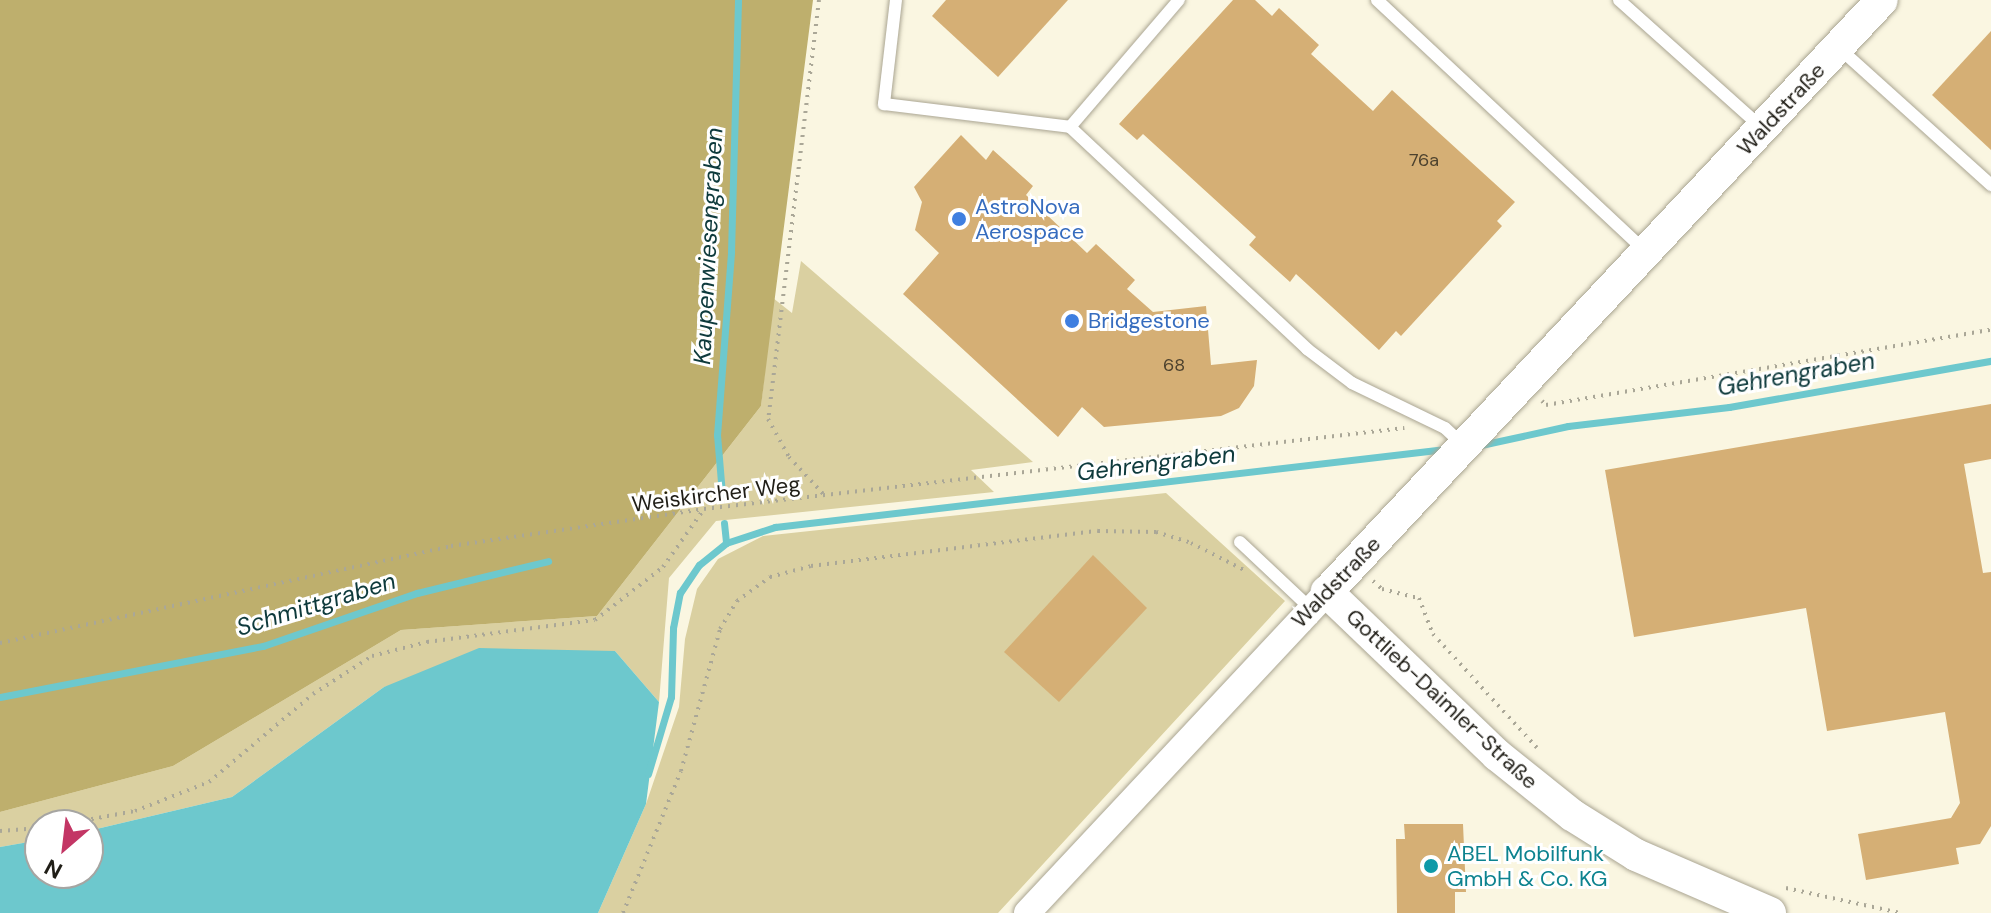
<!DOCTYPE html>
<html>
<head>
<meta charset="utf-8">
<style>
	body { margin:0 }
	#map { position:relative; width:1991px; height:913px; overflow:hidden; background:#faf6e1; font-family:"DM Sans",sans-serif }
	div>[style] { position:absolute }
	.green>* { inset:0; background:#dad0a1 }
	.forest>* { inset:0; background:#beaf6d }
	.water>* { inset:0; background:#6dc8cd }
	.stream>* { height:7px; margin:-3.5px; padding:0 3.5px; transform-origin:3.5px; border-radius:3.5px; background:#6dc8cd }
	.building>* { inset:0; background:#d5af75 }
	.path>* { height:4px; margin-top:-2px; transform-origin:0; background:repeating-linear-gradient(90deg,#aaa797 0 2px,transparent 0 8px) }
	.roads { filter:drop-shadow(0 0 2px #aaa592) drop-shadow(0 0 2px #aaa592) }
	.service>* { height:12px; margin:-6px; padding:0 6px; transform-origin:6px; border-radius:6px; background:#fff }
	.minor>* { height:26px; margin:-13px; padding:0 13px; transform-origin:13px; border-radius:13px; background:#fff }
	.tertiary>* { height:32px; margin:-16px; padding:0 16px; transform-origin:16px; border-radius:16px; background:#fff }
	.dots>* { width:22px; height:22px; translate:-50% -50%; box-sizing:border-box; border:4px solid #fff; border-radius:50% }
	span { translate:-50% -50%; white-space:nowrap; text-align:center; line-height:1.15; -webkit-text-stroke:6px #fff; paint-order:stroke }
	.number-label { font-size:18px; color:#4d422e }
	.number-label span { -webkit-text-stroke-width:0 }
	.street-label { font-size:22px; color:#201e17 }
	.shop-label { font-size:22px; color:#366cbe }
	.left { translate:0 -50%; text-align:left }
	.culture-label { font-size:22px; color:#0d838f }
	.water-label { font-size:24px; color:#0e3a3c; font-style:italic }
	.north { position:absolute; left:24px; top:809px; width:80px; height:80px; box-sizing:border-box; background:#fff; border:2px solid #a6a5a2; border-radius:50%; rotate:208deg; font-size:22px; font-weight:700; line-height:32px; text-align:center; color:#201e17 }
	.north::after { content:''; display:block; margin:auto; width:28px; height:36px; background:#c33665; clip-path:polygon(50% 0,100% 100%,50% 72%,0 100%) }
</style>
</head>
<body>
<div id="map">
	<div class="green">
		<i style="clip-path:polygon(801px 261px,1033px 462px,971px 470px,994px 492px,716px 521px,669px 578px,659px 702px,615px 651px,384px 687px,232px 797px,88px 831px,88px 825px,40px 825px,40px 840px,0 847px,0 812px,173px 766px,401px 630px,597px 616px,761px 406px,773px 298px,792px 313px)"></i>
		<i style="clip-path:polygon(1166px 493px,1285px 601px,998px 913px,598px 913px,646px 804px,679px 707px,685px 639px,697px 589px,718px 559px,763px 536px)"></i>
	</div>
	<div class="forest">
		<i style="clip-path:polygon(0 0,813px 0,761px 406px,597px 616px,401px 630px,173px 766px,0 812px)"></i>
	</div>
	<div class="water">
		<i style="clip-path:polygon(479px 648px,615px 651px,659px 702px,646px 804px,598px 913px,0 913px,0 847px,40px 840px,40px 873px,88px 873px,88px 831px,232px 797px,384px 687px)"></i>
	</div>
	<div class="stream">
		<i style="left:1481px;top:445px;width:89px;rotate:-12.3deg"></i>
		<i style="left:1568px;top:426px;width:162px;rotate:-6.7deg"></i>
		<i style="left:1729px;top:407px;width:266px;rotate:-10deg"></i>
		<i style="left:722px;top:494px;width:59px;rotate:-94.8deg"></i>
		<i style="left:717px;top:435px;width:184px;rotate:-85.6deg"></i>
		<i style="left:731px;top:252px;width:252px;rotate:-88.4deg"></i>
		<i style="left:724px;top:523px;width:20px;rotate:84deg"></i>
		<i style="left:0;top:697px;width:268px;rotate:-11deg"></i>
		<i style="left:263px;top:646px;width:163px;rotate:-19deg"></i>
		<i style="left:417px;top:593px;width:135px;rotate:-13.7deg"></i>
		<i style="left:648px;top:774px;width:80px;rotate:-73.4deg"></i>
		<i style="left:671px;top:697px;width:69px;rotate:-88.3deg"></i>
		<i style="left:673px;top:628px;width:36px;rotate:-79deg"></i>
		<i style="left:680px;top:593px;width:34px;rotate:-56deg"></i>
		<i style="left:699px;top:565px;width:35px;rotate:-39deg"></i>
		<i style="left:726px;top:543px;width:52px;rotate:-18.1deg"></i>
		<i style="left:775px;top:527px;width:675px;rotate:-6.64deg"></i>
	</div>
	<div class="building">
		<i style="clip-path:polygon(946px 0,1068px 0,998px 77px,932px 16px)"></i>
		<i style="clip-path:polygon(1233px 0,1255px 0,1272px 16px,1279px 8px,1319px 45px,1311px 54px,1373px 111px,1392px 90px,1515px 202px,1497px 221px,1502px 226px,1401px 336px,1396px 331px,1379px 350px,1296px 274px,1290px 282px,1249px 245px,1256px 237px,1143px 134px,1137px 140px,1119px 124px)"></i>
		<i style="clip-path:polygon(1991px 31px,1991px 150px,1932px 95px)"></i>
		<i style="clip-path:polygon(961px 135px,986px 160px,993px 150px,1033px 186px,1026px 195px,1087px 253px,1096px 244px,1135px 280px,1127px 289px,1153px 312px,1206px 306px,1211px 365px,1257px 360px,1254px 386px,1239px 408px,1221px 416px,1104px 427px,1082px 407px,1058px 437px,903px 294px,939px 253px,915px 230px,922px 202px,914px 187px)"></i>
		<i style="clip-path:polygon(1991px 404px,1991px 459px,1964px 464px,1983px 573px,1991px 572px,1991px 826px,1980px 844px,1956px 848px,1959px 864px,1866px 880px,1858px 834px,1951px 818px,1960px 803px,1945px 712px,1827px 731px,1806px 608px,1634px 637px,1605px 470px)"></i>
		<i style="clip-path:polygon(1093px 555px,1147px 608px,1059px 702px,1004px 652px)"></i>
		<i style="clip-path:polygon(1404px 824px,1463px 824px,1466px 892px,1455px 892px,1455px 913px,1397px 913px,1396px 839px,1405px 839px)"></i>
	</div>
	<div class="path">
		<i style="left:819px;top:0;width:422px;rotate:96.9deg"></i>
		<i style="left:768px;top:419px;width:43px;rotate:61.1deg"></i>
		<i style="left:789px;top:457px;width:54px;rotate:47.2deg"></i>
		<i style="left:1542px;top:401px;width:6px;rotate:45deg"></i>
		<i style="left:1546px;top:405px;width:451px;rotate:-9.6deg"></i>
		<i style="left:1373px;top:581px;width:12px;rotate:42deg"></i>
		<i style="left:1382px;top:589px;width:38px;rotate:14deg"></i>
		<i style="left:1419px;top:598px;width:39px;rotate:69deg"></i>
		<i style="left:1433px;top:634px;width:154px;rotate:47.6deg"></i>
		<i style="left:0;top:643px;width:461px;rotate:-12.1deg"></i>
		<i style="left:451px;top:546px;width:256px;rotate:-8.3deg"></i>
		<i style="left:704px;top:509px;width:705px;rotate:-6.6deg"></i>
		<i style="left:60px;top:825px;width:76px;rotate:-10.6deg"></i>
		<i style="left:135px;top:811px;width:79px;rotate:-21.4deg"></i>
		<i style="left:209px;top:782px;width:136px;rotate:-40.2deg"></i>
		<i style="left:313px;top:694px;width:70px;rotate:-32.8deg"></i>
		<i style="left:372px;top:656px;width:57px;rotate:-14.3deg"></i>
		<i style="left:427px;top:642px;width:169px;rotate:-7.5deg"></i>
		<i style="left:595px;top:620px;width:86px;rotate:-37.9deg"></i>
		<i style="left:663px;top:567px;width:71px;rotate:-54.7deg"></i>
		<i style="left:0;top:831px;width:40px;rotate:-4.3deg"></i>
		<i style="left:1786px;top:888px;width:118px;rotate:12.3deg"></i>
		<i style="left:623px;top:913px;width:153px;rotate:-67.8deg"></i>
		<i style="left:681px;top:771px;width:147px;rotate:-74.6deg"></i>
		<i style="left:720px;top:629px;width:33px;rotate:-59deg"></i>
		<i style="left:737px;top:601px;width:41px;rotate:-36deg"></i>
		<i style="left:770px;top:577px;width:42px;rotate:-15deg"></i>
		<i style="left:811px;top:566px;width:289px;rotate:-7deg"></i>
		<i style="left:1098px;top:531px;width:58px;rotate:1deg"></i>
		<i style="left:1156px;top:532px;width:37px;rotate:17deg"></i>
		<i style="left:1191px;top:543px;width:59px;rotate:27deg"></i>
	</div>
	<div class="roads">
		<div class="service">
			<i style="left:896px;top:0;width:105px;rotate:96.6deg"></i>
			<i style="left:884px;top:104px;width:187px;rotate:7deg"></i>
			<i style="left:1070px;top:127px;width:325px;rotate:43.1deg"></i>
			<i style="left:1307px;top:349px;width:56px;rotate:37.1deg"></i>
			<i style="left:1352px;top:383px;width:103px;rotate:25.8deg"></i>
			<i style="left:1445px;top:428px;width:25px;rotate:43deg"></i>
			<i style="left:1377px;top:0;width:369px;rotate:43.1deg"></i>
			<i style="left:1619px;top:0;width:189px;rotate:41.8deg"></i>
			<i style="left:1839px;top:48px;width:205px;rotate:42deg"></i>
			<i style="left:1070px;top:127px;width:167px;rotate:-49.4deg"></i>
			<i style="left:1240px;top:542px;width:98px;rotate:43.3deg"></i>
		</div>
		<div class="minor">
			<i style="left:1027px;top:913px;width:439px;rotate:-46.9deg"></i>
		</div>
		<div class="tertiary">
			<i style="left:1770px;top:913px;width:146px;rotate:-156.6deg"></i>
			<i style="left:1636px;top:855px;width:75px;rotate:-148deg"></i>
			<i style="left:1572px;top:815px;width:96px;rotate:-141.3deg"></i>
			<i style="left:1497px;top:755px;width:236px;rotate:-136.2deg"></i>
			<i style="left:1327px;top:592px;width:811px;rotate:-46.85deg"></i>
		</div>
	</div>
	<div class="dots">
		<i style="left:959px;top:219px;background:#3f7fe0"></i>
		<i style="left:1072px;top:321px;background:#3f7fe0"></i>
		<i style="left:1431px;top:866px;background:#0f9aa8"></i>
	</div>
	<div class="number-label">
		<span style="left:1424px;top:160px">76a</span>
		<span style="left:1174px;top:365px">68</span>
	</div>
	<div class="street-label">
		<span style="left:1781px;top:109px;rotate:-47deg">Waldstraße</span>
		<span style="left:716px;top:494px;rotate:-7deg">Weiskircher Weg</span>
		<span style="left:1336px;top:582px;rotate:-46deg">Waldstraße</span>
		<span style="left:1442px;top:699px;rotate:43deg">Gottlieb-Daimler-Straße</span>
	</div>
	<div class="shop-label">
		<span class="left" style="left:975px;top:219px">AstroNova<br>Aerospace</span>
		<span class="left" style="left:1088px;top:321px">Bridgestone</span>
	</div>
	<div class="culture-label">
		<span class="left" style="left:1447px;top:866px">ABEL Mobilfunk<br>GmbH &amp; Co. KG</span>
	</div>
	<div class="water-label">
		<span style="left:708px;top:246px;rotate:-87deg">Kaupenwiesengraben</span>
		<span style="left:1796px;top:374px;rotate:-10deg">Gehrengraben</span>
		<span style="left:1156px;top:463px;rotate:-7deg">Gehrengraben</span>
		<span style="left:316px;top:604px;rotate:-17deg">Schmittgraben</span>
	</div>
	<div class="north">N</div>
</div>
</body>
</html>
